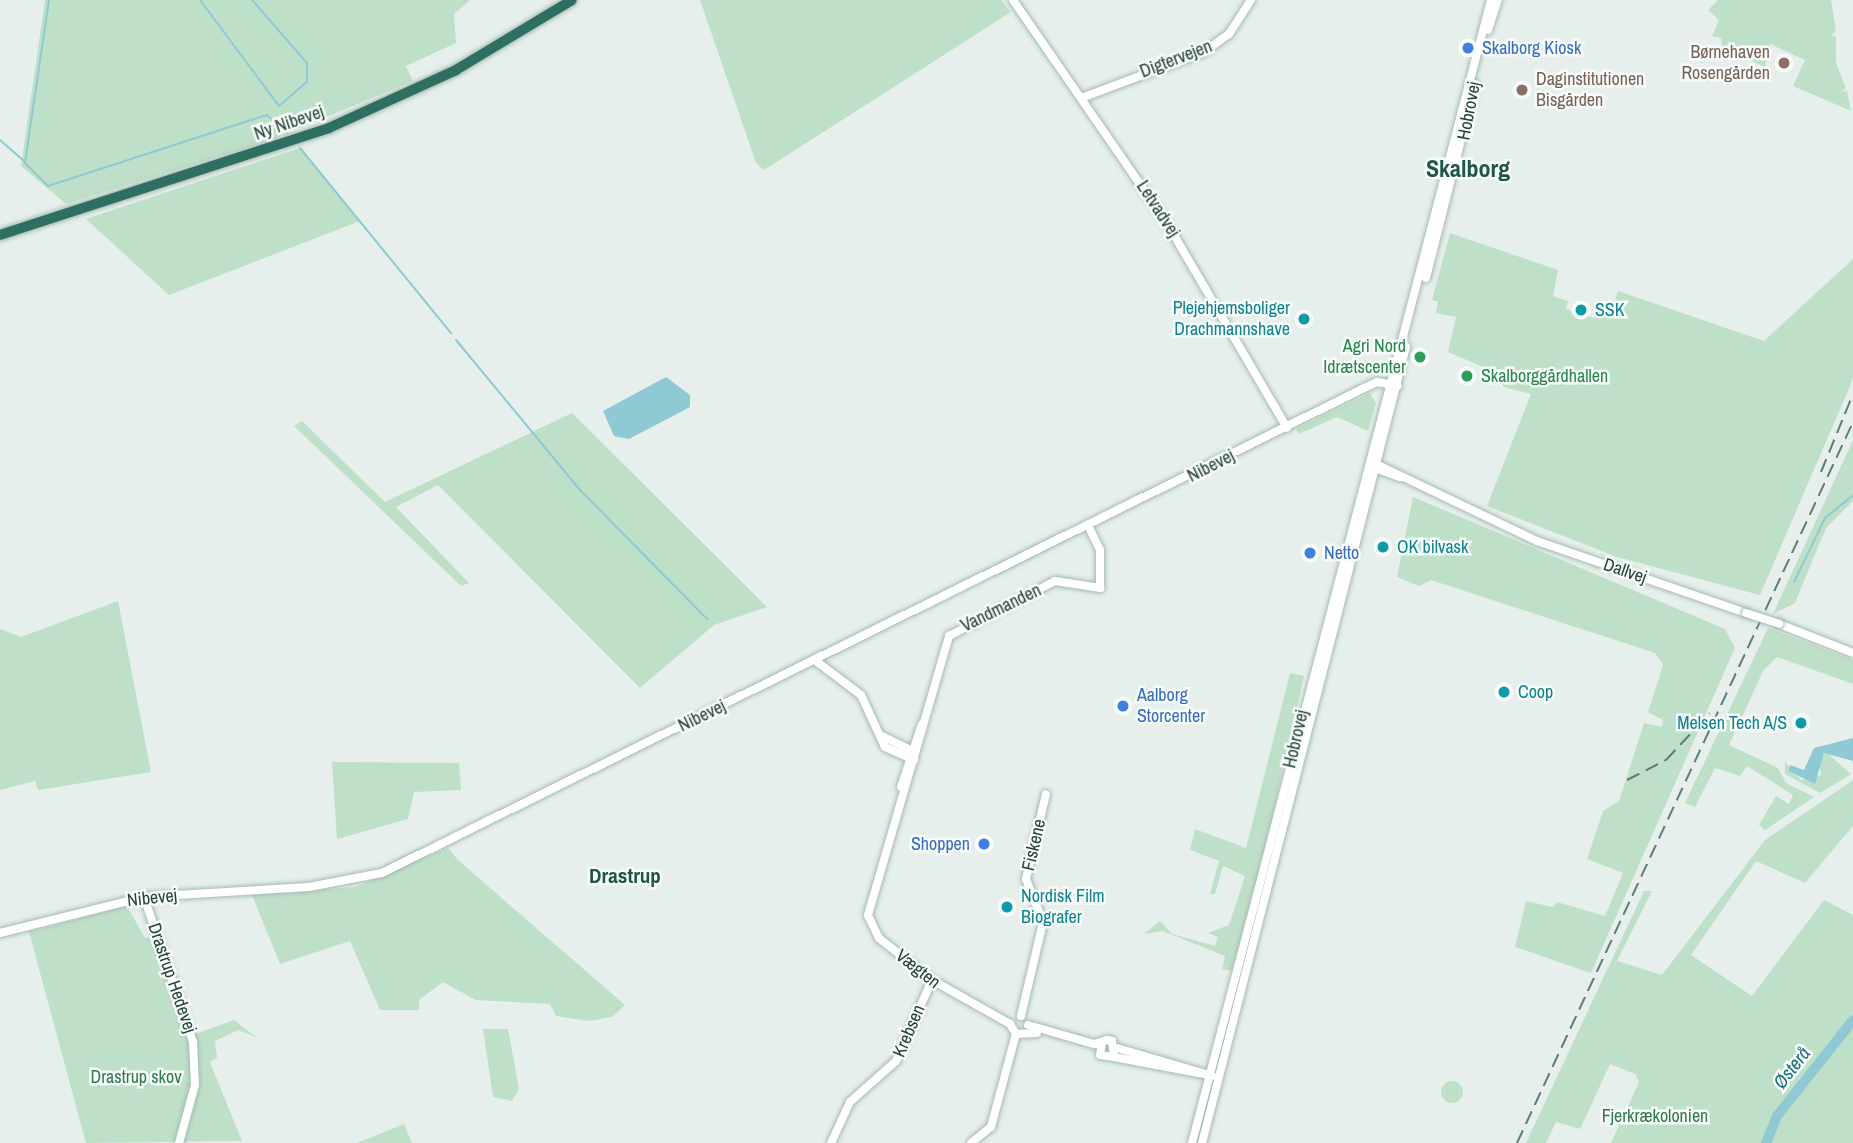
<!DOCTYPE html>
<html>
<head>
<meta charset="utf-8">
<style>
	body { margin:0 }
	#map { position:relative; width:1853px; height:1143px; overflow:hidden; background:#e6efeb; font-family:"Archivo Narrow",sans-serif }
	div>[style] { position:absolute }
	.green>* { inset:0; background:#bfe0c8 }
	.round { border-radius:50% }
	.water>* { inset:0; background:#8ec9d4 }
	.stream>* { height:2px; margin:-1px; padding:0 1px; transform-origin:1px; border-radius:1px; background:#8ec9d4 }
	.river>* { height:10px; margin:-5px; padding:0 5px; transform-origin:5px; border-radius:5px; background:#8ec9d4 }
	.roads { filter:drop-shadow(0 0 2px #a4bbb3) drop-shadow(0 0 2px #a4bbb3) }
	.secondary>* { height:8px; margin:-4px; padding:0 4px; transform-origin:4px; border-radius:4px; background:#fff }
	.highway>* { height:10px; margin:-5px; padding:0 5px; transform-origin:5px; border-radius:5px; background:#2f6f62 }
	.rail>* { height:2px; margin-top:-1px; transform-origin:0; background:repeating-linear-gradient(90deg,#5f7d75 0 14px,transparent 0 21px) }
	.bridges { filter:drop-shadow(0 0 2px #a4bbb3) drop-shadow(0 0 2px #a4bbb3) }
	.secondary-bridge>* { height:8px; margin:-4px; padding:0 4px; transform-origin:4px; border-radius:4px; background:#fff }
	.dots>* { width:19px; height:19px; translate:-50% -50%; box-sizing:border-box; border:4px solid #f7fbf9; border-radius:50% }
	span { translate:-50% -50%; white-space:nowrap; text-align:center; line-height:1.15; -webkit-text-stroke:5px #f7fbf9; paint-order:stroke }
	.shop-label { font-size:18px; color:#366cbe }
	.left { translate:0 -50%; text-align:left }
	.right { translate:-100% -50%; text-align:right }
	.education-label { font-size:18px; color:#785e54 }
	.street-label { font-size:18px; color:#24423a }
	.culture-label { font-size:18px; color:#0d838f }
	.leisure-label { font-size:18px; color:#27864d }
	.park-label { font-size:18px; color:#2d7a4b }
	.water-label { font-size:19px; color:#1c6f80; font-style:italic }
	.quarter-label { font-size:21px; color:#1f5548; font-weight:700 }
	.district-label { font-size:24px; color:#1f5548; font-weight:700 }
</style>
</head>
<body>
<div id="map">
	<div class="green">
		<i style="clip-path:polygon(45px 0,470px 0,454px 14px,456px 43px,406px 66px,413px 81px,271px 140px,66px 204px,21px 166px)"></i>
		<i style="clip-path:polygon(700px 0,1001px 0,1011px 12px,764px 170px,756px 163px)"></i>
		<i style="clip-path:polygon(1718px 0,1831px 0,1836px 30px,1831px 36px,1836px 36px,1836px 63px,1846px 88px,1841px 92px,1847px 91px,1851px 111px,1793px 86px,1805px 60px,1770px 44px,1765px 67px,1722px 47px,1721px 38px,1712px 36px,1719px 20px,1708px 10px)"></i>
		<i style="clip-path:polygon(300px 148px,360px 221px,169px 295px,86px 219px)"></i>
		<i style="clip-path:polygon(1450px 233px,1558px 270px,1553px 296px,1568px 301px,1566px 309px,1594px 318px,1597px 311px,1610px 315px,1618px 291px,1764px 341px,1853px 259px,1853px 379px,1760px 595px,1617px 557px,1487px 506px,1531px 394px,1504px 387px,1490px 370px,1448px 352px,1456px 317px,1436px 313px,1438px 302px,1432px 300px)"></i>
		<i style="clip-path:polygon(1370px 393px,1376px 403px,1368px 431px,1337px 417px,1299px 434px,1296px 429px)"></i>
		<i style="clip-path:polygon(572px 413px,767px 607px,714px 625px,640px 688px,438px 485px,396px 507px,469px 583px,461px 586px,294px 426px,302px 421px,385px 502px)"></i>
		<i style="clip-path:polygon(1853px 440px,1853px 501px,1826px 528px,1795px 603px,1773px 614px)"></i>
		<i style="clip-path:polygon(1413px 497px,1725px 629px,1735px 648px,1591px 973px,1515px 947px,1526px 901px,1553px 907px,1557px 902px,1605px 916px,1623px 873px,1587px 859px,1603px 811px,1619px 801px,1644px 723px,1662px 727px,1663px 720px,1648px 712px,1663px 665px,1655px 653px,1431px 580px,1419px 586px,1397px 577px)"></i>
		<i style="clip-path:polygon(118px 601px,151px 772px,38px 790px,35px 781px,0 790px,0 629px,21px 637px)"></i>
		<i style="clip-path:polygon(1768px 628px,1853px 660px,1853px 684px,1777px 657px,1763px 671px,1729px 745px,1778px 768px,1786px 783px,1814px 797px,1765px 830px,1759px 825px,1776px 796px,1789px 804px,1793px 795px,1747px 766px,1740px 776px,1715px 768px,1695px 807px,1685px 803px)"></i>
		<i style="clip-path:polygon(1290px 673px,1304px 676px,1261px 866px,1232px 971px,1222px 969px,1225px 956px,1163px 931px,1144px 934px,1160px 921px,1172px 934px,1215px 946px,1218px 937px,1208px 933px,1229px 925px,1245px 876px,1223px 866px,1215px 894px,1210px 894px,1219px 861px,1190px 850px,1195px 829px,1246px 848px)"></i>
		<i style="clip-path:polygon(1826px 752px,1851px 774px,1820px 793px,1785px 774px,1785px 762px,1801px 780px,1821px 775px,1819px 761px)"></i>
		<i style="clip-path:polygon(332px 762px,459px 763px,461px 790px,414px 792px,408px 819px,337px 839px)"></i>
		<i style="clip-path:polygon(1853px 780px,1853px 826px,1805px 883px,1756px 861px,1691px 955px,1752px 996px,1824px 900px,1853px 915px,1853px 1143px,1611px 1143px,1639px 1082px,1635px 1074px,1610px 1064px,1580px 1129px,1556px 1122px,1546px 1143px,1526px 1143px,1644px 891px,1652px 891px,1617px 961px,1662px 975px,1765px 840px)"></i>
		<i style="clip-path:polygon(448px 848px,458px 860px,625px 1005px,612px 1017px,589px 1021px,556px 1016px,550px 1004px,476px 1000px,443px 982px,419px 1000px,419px 1010px,380px 1010px,350px 941px,280px 964px,252px 895px,356px 887px)"></i>
		<i style="clip-path:polygon(127px 906px,145px 938px,154px 936px,187px 1037px,234px 1020px,256px 1037px,238px 1030px,215px 1041px,217px 1058px,210px 1062px,242px 1141px,86px 1143px,29px 932px)"></i>
		<i style="clip-path:polygon(483px 1029px,508px 1029px,519px 1089px,512px 1101px,493px 1097px)"></i>
		<i class="round" style="left:1441px;top:1081px;width:22px;height:22px"></i>
		<i style="clip-path:polygon(404px 1124px,412px 1143px,357px 1143px)"></i>
	</div>
	<div class="water">
		<i style="clip-path:polygon(666px 377px,690px 395px,690px 407px,629px 439px,614px 436px,603px 411px)"></i>
		<i style="clip-path:polygon(1853px 738px,1853px 761px,1824px 753px,1815px 784px,1789px 771px,1790px 765px,1804px 770px,1814px 748px)"></i>
	</div>
	<div class="stream">
		<i style="left:49px;top:0;width:165px;rotate:98.4deg"></i>
		<i style="left:25px;top:163px;width:33px;rotate:45deg"></i>
		<i style="left:48px;top:186px;width:230px;rotate:-18deg"></i>
		<i style="left:267px;top:115px;width:28px;rotate:42deg"></i>
		<i style="left:200px;top:0;width:132px;rotate:53.3deg"></i>
		<i style="left:279px;top:106px;width:37px;rotate:-41deg"></i>
		<i style="left:307px;top:82px;width:19px;rotate:-90deg"></i>
		<i style="left:307px;top:63px;width:84px;rotate:-131.1deg"></i>
		<i style="left:0;top:140px;width:33px;rotate:41deg"></i>
		<i style="left:300px;top:148px;width:239px;rotate:50.8deg"></i>
		<i style="left:456px;top:340px;width:195px;rotate:50.4deg"></i>
		<i style="left:580px;top:490px;width:182px;rotate:45.4deg"></i>
		<i style="left:1794px;top:582px;width:71px;rotate:-64.2deg"></i>
		<i style="left:1825px;top:518px;width:36px;rotate:-39deg"></i>
	</div>
	<div class="river">
		<i style="left:1766px;top:1143px;width:29px;rotate:-68deg"></i>
		<i style="left:1777px;top:1116px;width:122px;rotate:-51.6deg"></i>
	</div>
	<div class="roads">
		<div class="secondary">
			<i style="left:1013px;top:0;width:273px;rotate:55.4deg"></i>
			<i style="left:1168px;top:225px;width:235px;rotate:59.6deg"></i>
			<i style="left:1488px;top:30px;width:32px;rotate:-72deg"></i>
			<i style="left:1084px;top:97px;width:128px;rotate:-20.6deg"></i>
			<i style="left:1204px;top:52px;width:31px;rotate:-36deg"></i>
			<i style="left:1229px;top:34px;width:40px;rotate:-57.1deg"></i>
			<i style="left:1426px;top:278px;width:200px;rotate:-75.8deg"></i>
			<i style="left:1374px;top:463px;width:181px;rotate:25.6deg"></i>
			<i style="left:1537px;top:541px;width:221px;rotate:19deg"></i>
			<i style="left:1372px;top:467px;width:30px;rotate:20deg"></i>
			<i style="left:1779px;top:624px;width:79px;rotate:21.4deg"></i>
			<i style="left:816px;top:661px;width:56px;rotate:37.1deg"></i>
			<i style="left:861px;top:695px;width:57px;rotate:65.2deg"></i>
			<i style="left:885px;top:747px;width:32px;rotate:24deg"></i>
			<i style="left:880px;top:735px;width:39px;rotate:26deg"></i>
			<i style="left:901px;top:787px;width:66px;rotate:-71.6deg"></i>
			<i style="left:144px;top:897px;width:153px;rotate:71.3deg"></i>
			<i style="left:193px;top:1042px;width:43px;rotate:87.3deg"></i>
			<i style="left:195px;top:1085px;width:60px;rotate:105.4deg"></i>
			<i style="left:0;top:933px;width:148px;rotate:-14deg"></i>
			<i style="left:144px;top:897px;width:165px;rotate:-3.5deg"></i>
			<i style="left:309px;top:887px;width:74px;rotate:-10.9deg"></i>
			<i style="left:382px;top:873px;width:1093px;rotate:-26.28deg"></i>
			<i style="left:1362px;top:389px;width:17px;rotate:-25deg"></i>
			<i style="left:1377px;top:382px;width:21px;rotate:11deg"></i>
			<i style="left:1021px;top:1016px;width:97px;rotate:-76.8deg"></i>
			<i style="left:1043px;top:922px;width:46px;rotate:-111.6deg"></i>
			<i style="left:1026px;top:879px;width:87px;rotate:-76.8deg"></i>
			<i style="left:1010px;top:1024px;width:90px;rotate:-150.6deg"></i>
			<i style="left:932px;top:980px;width:68px;rotate:-141.6deg"></i>
			<i style="left:879px;top:938px;width:25px;rotate:-116deg"></i>
			<i style="left:868px;top:915px;width:291px;rotate:-73.8deg"></i>
			<i style="left:949px;top:636px;width:119px;rotate:-27.4deg"></i>
			<i style="left:1055px;top:581px;width:46px;rotate:8.8deg"></i>
			<i style="left:1100px;top:588px;width:38px;rotate:-90deg"></i>
			<i style="left:1100px;top:550px;width:25px;rotate:-116deg"></i>
			<i style="left:1010px;top:1024px;width:12px;rotate:59deg"></i>
			<i style="left:1016px;top:1034px;width:21px;rotate:-3deg"></i>
			<i style="left:1028px;top:1025px;width:69px;rotate:16.1deg"></i>
			<i style="left:1094px;top:1044px;width:14px;rotate:-17deg"></i>
			<i style="left:1107px;top:1040px;width:5px;rotate:11deg"></i>
			<i style="left:1112px;top:1041px;width:16px;rotate:83deg"></i>
			<i style="left:1114px;top:1057px;width:14px;rotate:-172deg"></i>
			<i style="left:1100px;top:1055px;width:12px;rotate:-81deg"></i>
			<i style="left:1117px;top:1048px;width:99px;rotate:16.4deg"></i>
			<i style="left:1114px;top:1057px;width:97px;rotate:10.7deg"></i>
			<i style="left:831px;top:1143px;width:45px;rotate:-65.1deg"></i>
			<i style="left:850px;top:1102px;width:62px;rotate:-41.7deg"></i>
			<i style="left:896px;top:1061px;width:89px;rotate:-66deg"></i>
			<i style="left:971px;top:1143px;width:26px;rotate:-39deg"></i>
			<i style="left:991px;top:1127px;width:96px;rotate:-75deg"></i>
			<i style="left:1192px;top:1143px;width:1181px;rotate:-75.34deg"></i>
			<i style="left:1202px;top:1143px;width:822px;rotate:-75.63deg"></i>
		</div>
		<div class="highway">
			<i style="left:0;top:235px;width:346px;rotate:-18deg"></i>
			<i style="left:329px;top:128px;width:140px;rotate:-24.5deg"></i>
			<i style="left:456px;top:70px;width:135px;rotate:-31.1deg"></i>
		</div>
	</div>
	<div class="rail">
		<i style="left:1821px;top:472px;width:84px;rotate:-67.7deg"></i>
		<i style="left:1627px;top:780px;width:44px;rotate:-27.1deg"></i>
		<i style="left:1666px;top:760px;width:64px;rotate:-46.9deg"></i>
		<i style="left:1517px;top:1143px;width:795px;rotate:-65.01deg"></i>
	</div>
	<div class="bridges">
		<div class="secondary-bridge">
			<i style="left:1746px;top:613px;width:35px;rotate:18deg"></i>
		</div>
	</div>
	<div class="dots">
		<i style="left:1468px;top:48px;background:#3f7fe0"></i>
		<i style="left:1784px;top:63px;background:#8d6e63"></i>
		<i style="left:1522px;top:90px;background:#8d6e63"></i>
		<i style="left:1581px;top:310px;background:#0f9aa8"></i>
		<i style="left:1304px;top:319px;background:#0f9aa8"></i>
		<i style="left:1420px;top:357px;background:#2e9e5b"></i>
		<i style="left:1467px;top:376px;background:#2e9e5b"></i>
		<i style="left:1383px;top:547px;background:#0f9aa8"></i>
		<i style="left:1310px;top:553px;background:#3f7fe0"></i>
		<i style="left:1504px;top:692px;background:#0f9aa8"></i>
		<i style="left:1123px;top:706px;background:#3f7fe0"></i>
		<i style="left:1801px;top:723px;background:#0f9aa8"></i>
		<i style="left:984px;top:844px;background:#3f7fe0"></i>
		<i style="left:1007px;top:907px;background:#0f9aa8"></i>
	</div>
	<div class="shop-label">
		<span class="left" style="left:1482px;top:48px">Skalborg Kiosk</span>
		<span class="left" style="left:1324px;top:553px">Netto</span>
		<span class="left" style="left:1137px;top:706px">Aalborg<br>Storcenter</span>
		<span class="right" style="left:970px;top:844px">Shoppen</span>
	</div>
	<div class="education-label">
		<span class="right" style="left:1770px;top:63px">Børnehaven<br>Rosengården</span>
		<span class="left" style="left:1536px;top:90px">Daginstitutionen<br>Bisgården</span>
	</div>
	<div class="street-label">
		<span style="left:1176px;top:59px;rotate:-21deg">Digtervejen</span>
		<span style="left:1469px;top:111px;rotate:-79deg">Hobrovej</span>
		<span style="left:289px;top:123px;rotate:-19deg">Ny Nibevej</span>
		<span style="left:1158px;top:209px;rotate:57deg">Letvadvej</span>
		<span style="left:1211px;top:466px;rotate:-27deg">Nibevej</span>
		<span style="left:1625px;top:571px;rotate:19deg">Dallvej</span>
		<span style="left:1001px;top:608px;rotate:-26deg">Vandmanden</span>
		<span style="left:702px;top:716px;rotate:-26deg">Nibevej</span>
		<span style="left:1296px;top:739px;rotate:-77deg">Hobrovej</span>
		<span style="left:1034px;top:845px;rotate:-77deg">Fiskene</span>
		<span style="left:152px;top:898px;rotate:-6deg">Nibevej</span>
		<span style="left:918px;top:969px;rotate:38deg">Vægten</span>
		<span style="left:172px;top:978px;rotate:71deg">Drastrup Hedevej</span>
		<span style="left:909px;top:1031px;rotate:-67deg">Krebsen</span>
	</div>
	<div class="culture-label">
		<span class="right" style="left:1290px;top:319px">Plejehjemsboliger<br>Drachmannshave</span>
		<span class="left" style="left:1595px;top:310px">SSK</span>
		<span class="left" style="left:1397px;top:547px">OK bilvask</span>
		<span class="left" style="left:1518px;top:692px">Coop</span>
		<span class="right" style="left:1787px;top:723px">Melsen Tech A/S</span>
		<span class="left" style="left:1021px;top:907px">Nordisk Film<br>Biografer</span>
	</div>
	<div class="leisure-label">
		<span class="right" style="left:1406px;top:357px">Agri Nord<br>Idrætscenter</span>
		<span class="left" style="left:1481px;top:376px">Skalborggårdhallen</span>
	</div>
	<div class="park-label">
		<span style="left:136px;top:1077px">Drastrup skov</span>
		<span style="left:1655px;top:1116px">Fjerkrækolonien</span>
	</div>
	<div class="water-label">
		<span style="left:1792px;top:1068px;rotate:-52deg">Østerå</span>
	</div>
	<div class="quarter-label">
		<span style="left:625px;top:876px">Drastrup</span>
	</div>
	<div class="district-label">
		<span style="left:1468px;top:169px">Skalborg</span>
	</div>
</div>
</body>
</html>
